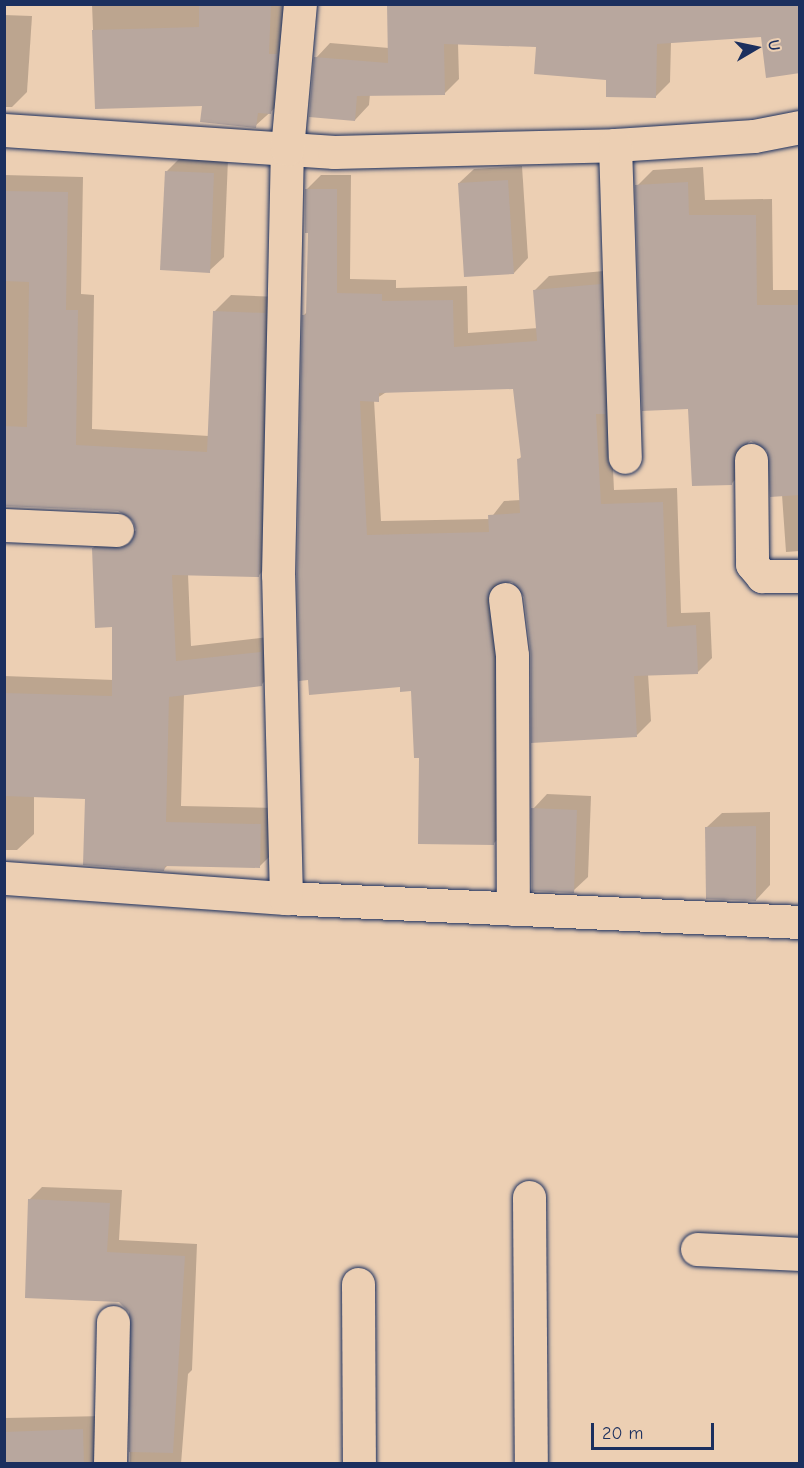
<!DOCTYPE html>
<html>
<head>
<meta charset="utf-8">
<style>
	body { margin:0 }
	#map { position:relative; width:804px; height:1468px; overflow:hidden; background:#eccfb3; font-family:"Comic Neue",sans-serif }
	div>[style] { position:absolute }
	.shadow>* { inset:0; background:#0003 }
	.building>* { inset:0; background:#b8a79e }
	.roads { filter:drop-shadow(0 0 2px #1b2f5e) drop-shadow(0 0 2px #1b2f5e) }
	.street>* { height:33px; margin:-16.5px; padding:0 16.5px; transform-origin:16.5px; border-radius:16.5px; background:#eccfb3 }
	span { translate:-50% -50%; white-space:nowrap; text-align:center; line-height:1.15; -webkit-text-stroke:6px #eccfb3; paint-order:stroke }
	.frame { position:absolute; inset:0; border:6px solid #1b2f5e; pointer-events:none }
	.north { position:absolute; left:726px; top:18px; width:60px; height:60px; -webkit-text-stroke:4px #eccfb3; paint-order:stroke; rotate:81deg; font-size:16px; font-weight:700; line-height:24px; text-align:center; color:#1b2f5e }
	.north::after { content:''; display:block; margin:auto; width:21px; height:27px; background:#1b2f5e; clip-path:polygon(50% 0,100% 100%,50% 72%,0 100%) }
	.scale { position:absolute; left:591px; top:1423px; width:123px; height:27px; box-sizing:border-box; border:3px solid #1b2f5e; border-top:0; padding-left:8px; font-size:18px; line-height:21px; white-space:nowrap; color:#1b2f5e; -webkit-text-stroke:4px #eccfb3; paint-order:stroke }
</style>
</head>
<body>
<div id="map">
	<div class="shadow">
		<i style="clip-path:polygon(92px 4px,284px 4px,286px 98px,255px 126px,203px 105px,96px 108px)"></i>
		<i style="clip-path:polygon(388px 4px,762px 35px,671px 42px,670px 82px,656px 96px,537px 45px,458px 43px,459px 79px,444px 94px,370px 94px,369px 105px,355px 120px,316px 58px,330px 43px,389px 48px)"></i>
		<i style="clip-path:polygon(4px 15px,32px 16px,27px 92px,12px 107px,4px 107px)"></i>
		<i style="clip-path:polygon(181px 157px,228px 159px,224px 257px,209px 271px,167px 171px)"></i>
		<i style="clip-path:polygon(522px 166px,528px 258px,514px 273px,459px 183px,474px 169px)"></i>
		<i style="clip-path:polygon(703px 167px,705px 200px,772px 199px,773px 290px,800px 290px,800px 551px,786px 552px,782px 495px,768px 449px,752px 440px,748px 442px,748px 467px,732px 483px,689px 407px,637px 186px,653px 170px)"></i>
		<i style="clip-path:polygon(4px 175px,83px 177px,81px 294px,94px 295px,92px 429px,209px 436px,214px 312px,231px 295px,280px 297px,275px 559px,259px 575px,188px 574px,191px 646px,277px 636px,278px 668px,261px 685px,184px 694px,181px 806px,277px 808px,276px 850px,260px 866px,168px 865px,164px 869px,87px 797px,34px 795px,34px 834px,17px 850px,4px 850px,4px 676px,114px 680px,113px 626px,93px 548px,110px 532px,137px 531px,135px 521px,118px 510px,4px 505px)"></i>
		<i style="clip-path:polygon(evenodd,321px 175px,351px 175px,350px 279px,396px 280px,396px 288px,467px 286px,468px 333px,538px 328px,534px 291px,549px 276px,615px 270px,610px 406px,614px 490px,677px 488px,681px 613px,710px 612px,712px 658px,698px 672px,648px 674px,651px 721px,637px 735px,532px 655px,525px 596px,512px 580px,502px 582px,508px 829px,493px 844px,421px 756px,413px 689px,402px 690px,304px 315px,307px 312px,310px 231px,306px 190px,321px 175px,514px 387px,522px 456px,519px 459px,521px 500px,504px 501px,490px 519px,381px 521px,374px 400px,388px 391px,514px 387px)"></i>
		<i style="clip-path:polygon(547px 794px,591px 796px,588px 877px,573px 891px,533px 809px)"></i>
		<i style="clip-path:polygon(770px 812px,770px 885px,756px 900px,707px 827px,722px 813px)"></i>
		<i style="clip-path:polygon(42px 1187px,122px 1190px,119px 1240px,197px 1244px,192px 1370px,188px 1374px,181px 1464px,130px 1464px,131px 1313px,29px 1200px)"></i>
		<i style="clip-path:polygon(105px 1416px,113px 1464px,4px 1464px,4px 1418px)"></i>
	</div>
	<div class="building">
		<i style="clip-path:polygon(199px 4px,271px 4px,269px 54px,277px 54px,271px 114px,258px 113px,256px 128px,200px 122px,202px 106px,95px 109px,92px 30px,199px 27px)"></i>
		<i style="clip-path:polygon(387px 4px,800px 4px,800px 73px,766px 78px,761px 37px,657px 44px,656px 98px,606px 97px,606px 80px,534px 74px,536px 47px,444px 44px,445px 95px,357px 96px,355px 121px,309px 117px,314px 57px,388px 63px)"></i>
		<i style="clip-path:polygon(165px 171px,214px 173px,210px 273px,160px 270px)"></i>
		<i style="clip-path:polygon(508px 180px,514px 274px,464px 277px,458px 183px)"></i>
		<i style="clip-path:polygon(688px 182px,689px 215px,756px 215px,757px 305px,800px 305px,800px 495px,770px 497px,767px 451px,751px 441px,734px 451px,732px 485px,692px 486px,688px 409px,642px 411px,635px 185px)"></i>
		<i style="clip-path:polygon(evenodd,305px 189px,337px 189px,337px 293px,382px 294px,382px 301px,453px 300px,454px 347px,537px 341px,533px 290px,601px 284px,605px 414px,596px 414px,601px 504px,663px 502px,667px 627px,696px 625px,698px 674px,634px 676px,637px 737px,531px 743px,531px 655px,524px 597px,512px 582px,493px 584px,486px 601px,493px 656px,494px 845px,418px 844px,419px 758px,414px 758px,411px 691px,400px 692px,400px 687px,309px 695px,308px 680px,299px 681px,297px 575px,302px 315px,306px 315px,308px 233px,305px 233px,305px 189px,513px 389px,521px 458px,517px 459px,520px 513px,488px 515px,489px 532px,367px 535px,360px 401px,379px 402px,379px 393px,513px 389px)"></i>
		<i style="clip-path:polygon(4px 191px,68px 192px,66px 310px,78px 310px,76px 445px,207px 452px,213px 311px,265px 313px,259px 577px,172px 575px,176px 661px,261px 652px,262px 686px,169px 697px,166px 822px,261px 824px,260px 868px,165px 866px,164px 871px,83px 865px,85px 799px,4px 796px,4px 693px,112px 696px,112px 627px,95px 628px,92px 548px,125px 547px,136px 530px,133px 521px,118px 511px,4px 506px,4px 426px,27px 427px,29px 282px,4px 281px)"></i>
		<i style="clip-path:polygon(531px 808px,577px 810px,574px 893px,532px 891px)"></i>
		<i style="clip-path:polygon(756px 826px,756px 901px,706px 899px,705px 827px)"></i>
		<i style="clip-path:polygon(28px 1199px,110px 1203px,107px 1252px,185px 1256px,173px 1453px,129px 1452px,129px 1312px,119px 1302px,25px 1298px)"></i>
		<i style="clip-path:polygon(83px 1429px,84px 1464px,4px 1464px,4px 1432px)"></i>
	</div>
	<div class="roads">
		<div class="street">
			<i style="left:4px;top:130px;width:331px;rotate:3.8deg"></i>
			<i style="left:334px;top:152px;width:281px;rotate:-1.4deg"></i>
			<i style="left:615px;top:145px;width:139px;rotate:-3.7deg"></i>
			<i style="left:754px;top:136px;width:47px;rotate:-11.1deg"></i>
			<i style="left:615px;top:145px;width:312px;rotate:88.2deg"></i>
			<i style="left:751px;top:460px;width:104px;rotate:89.4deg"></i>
			<i style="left:752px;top:564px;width:16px;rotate:50deg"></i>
			<i style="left:762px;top:576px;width:38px"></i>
			<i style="left:4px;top:525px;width:113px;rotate:2.5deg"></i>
			<i style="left:505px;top:599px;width:56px;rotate:82.9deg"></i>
			<i style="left:512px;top:655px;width:254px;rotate:89.8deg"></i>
			<i style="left:4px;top:878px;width:283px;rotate:4.1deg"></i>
			<i style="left:286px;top:898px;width:515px;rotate:2.67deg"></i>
			<i style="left:286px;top:898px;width:323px;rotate:-91.4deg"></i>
			<i style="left:278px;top:575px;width:426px;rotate:-88.8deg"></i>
			<i style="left:287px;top:149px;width:146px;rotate:-84.9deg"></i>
			<i style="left:529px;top:1197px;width:267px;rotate:89.6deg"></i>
			<i style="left:697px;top:1249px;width:103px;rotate:2.8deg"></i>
			<i style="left:358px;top:1284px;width:180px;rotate:89.7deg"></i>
			<i style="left:110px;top:1464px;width:142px;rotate:-88.8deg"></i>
		</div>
	</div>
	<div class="frame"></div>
	<div class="north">U</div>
	<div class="scale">20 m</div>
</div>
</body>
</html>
